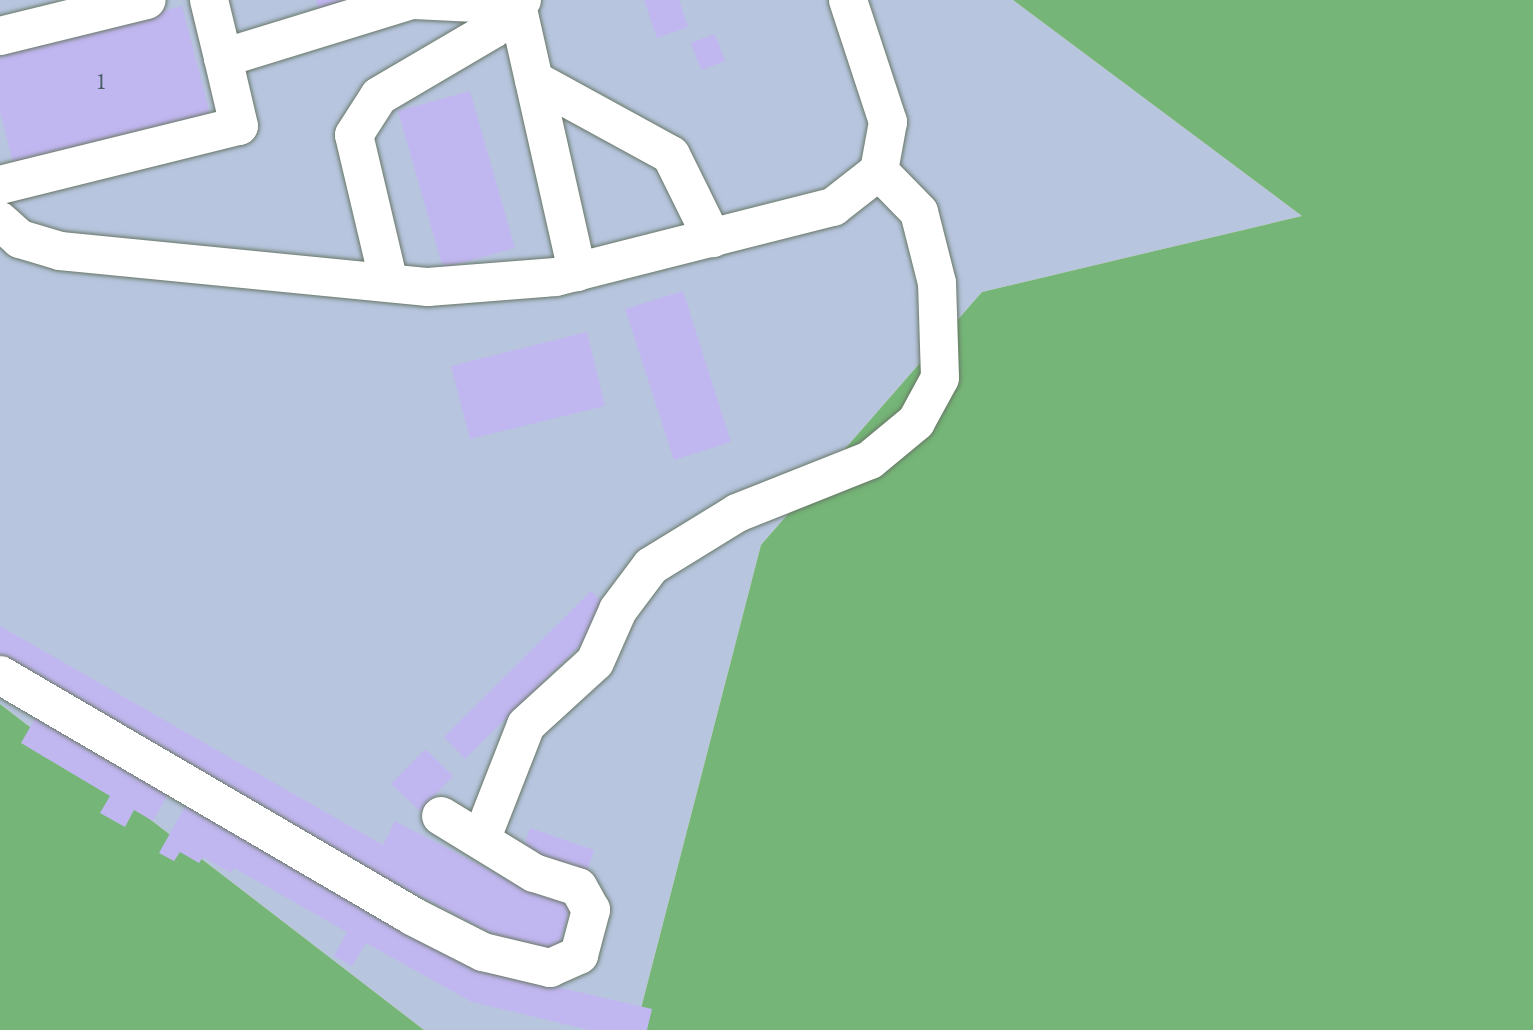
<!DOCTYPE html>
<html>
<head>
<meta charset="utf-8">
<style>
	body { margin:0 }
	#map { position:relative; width:1533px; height:1030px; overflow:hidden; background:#f1e2c5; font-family:"EB Garamond",serif }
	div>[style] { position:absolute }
	.industrial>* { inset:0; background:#b7c5de }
	.forest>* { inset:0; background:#75b577 }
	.building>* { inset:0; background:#c1b7f0 }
	.roads { filter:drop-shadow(0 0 2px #687767) drop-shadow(0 0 2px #687767) }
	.minor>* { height:38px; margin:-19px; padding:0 19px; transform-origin:19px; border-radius:19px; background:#fff }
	span { translate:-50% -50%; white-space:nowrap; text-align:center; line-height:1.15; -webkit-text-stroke:7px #fff; paint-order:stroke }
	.number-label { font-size:23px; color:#485c63 }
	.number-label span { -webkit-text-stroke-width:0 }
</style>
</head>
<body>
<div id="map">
	<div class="industrial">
		<i style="clip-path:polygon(0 0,1013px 0,1302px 216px,982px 292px,761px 545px,637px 1024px,623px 1030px,424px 1030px,0 704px)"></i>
	</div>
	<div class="forest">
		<i style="clip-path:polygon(1013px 0,1533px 0,1533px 1030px,623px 1030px,637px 1024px,761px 545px,982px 292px,1302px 216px)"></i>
		<i style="clip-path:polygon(0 704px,424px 1030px,0 1030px)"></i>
	</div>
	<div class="building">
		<i style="clip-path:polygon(316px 0,363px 0,320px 13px)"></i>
		<i style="clip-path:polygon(644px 0,679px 0,688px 27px,657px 38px)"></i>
		<i style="clip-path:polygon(182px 6px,210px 114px,13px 163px,0 111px,0 51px)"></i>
		<i style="clip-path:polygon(715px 34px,725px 61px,701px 70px,691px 43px)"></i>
		<i style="clip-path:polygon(470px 91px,515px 248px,443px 268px,398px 111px)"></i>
		<i style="clip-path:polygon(683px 291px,731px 442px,674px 460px,625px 309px)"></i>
		<i style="clip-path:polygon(587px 332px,605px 406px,470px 439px,451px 366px)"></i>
		<i style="clip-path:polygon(591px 591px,613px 613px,465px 759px,444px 737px)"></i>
		<i style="clip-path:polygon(0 626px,383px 845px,395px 821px,516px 884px,573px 901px,556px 953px,493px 934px,351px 860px,0 659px)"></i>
		<i style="clip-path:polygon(36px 717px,168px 794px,153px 821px,134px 810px,125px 827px,100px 813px,110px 796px,21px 743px)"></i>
		<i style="clip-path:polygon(425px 749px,453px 776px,420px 811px,391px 784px)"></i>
		<i style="clip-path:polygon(187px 803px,484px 970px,652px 1009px,647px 1030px,590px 1030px,472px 1002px,366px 943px,352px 966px,334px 956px,347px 932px,234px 868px,231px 873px,203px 857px,199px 863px,180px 852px,174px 861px,159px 853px)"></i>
		<i style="clip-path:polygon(530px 828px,594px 850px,585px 878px,521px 856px)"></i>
	</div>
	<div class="roads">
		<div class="minor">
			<i style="left:209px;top:0;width:60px;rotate:76.4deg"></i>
			<i style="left:414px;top:0;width:103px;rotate:2.8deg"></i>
			<i style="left:517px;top:5px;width:274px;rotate:77.3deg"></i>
			<i style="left:0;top:36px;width:151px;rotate:-13.8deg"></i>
			<i style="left:534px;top:80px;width:156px;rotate:28.7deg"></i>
			<i style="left:671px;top:155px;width:93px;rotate:63.7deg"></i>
			<i style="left:0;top:185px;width:246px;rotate:-13.9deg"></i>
			<i style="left:239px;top:126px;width:70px;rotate:-103.2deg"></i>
			<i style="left:223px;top:58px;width:197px;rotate:-17.1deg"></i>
			<i style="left:0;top:221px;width:27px;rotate:42deg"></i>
			<i style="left:20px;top:239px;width:42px;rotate:16.7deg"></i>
			<i style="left:60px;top:251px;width:370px;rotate:5.6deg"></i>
			<i style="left:428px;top:287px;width:128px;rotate:-4.5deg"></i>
			<i style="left:556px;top:277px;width:286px;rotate:-14.2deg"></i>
			<i style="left:833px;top:207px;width:58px;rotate:-38deg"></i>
			<i style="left:879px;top:171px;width:50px;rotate:-79.6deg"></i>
			<i style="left:888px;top:122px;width:128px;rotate:-108.2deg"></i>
			<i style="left:389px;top:283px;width:152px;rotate:-103.3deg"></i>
			<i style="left:354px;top:135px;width:46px;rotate:-57.3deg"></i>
			<i style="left:379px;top:96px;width:132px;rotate:-30.4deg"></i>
			<i style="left:493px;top:29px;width:41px;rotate:-45deg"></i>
			<i style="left:0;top:675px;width:477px;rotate:30.3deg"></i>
			<i style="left:412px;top:916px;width:80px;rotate:26.9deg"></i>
			<i style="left:483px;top:952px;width:69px;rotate:13.4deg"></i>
			<i style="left:550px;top:968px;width:32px;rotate:-24deg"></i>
			<i style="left:579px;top:955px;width:47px;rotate:-75.1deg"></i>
			<i style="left:591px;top:910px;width:26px;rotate:-119deg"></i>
			<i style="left:578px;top:887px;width:46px;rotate:-162.3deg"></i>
			<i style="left:534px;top:873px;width:109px;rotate:-148.5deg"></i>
			<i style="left:481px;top:840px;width:123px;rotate:-68.6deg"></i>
			<i style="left:526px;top:725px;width:93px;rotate:-42.4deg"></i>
			<i style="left:595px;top:662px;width:57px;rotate:-66.1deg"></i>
			<i style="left:618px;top:610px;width:55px;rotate:-53.1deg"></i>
			<i style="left:651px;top:566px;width:101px;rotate:-31.6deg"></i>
			<i style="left:737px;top:513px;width:143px;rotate:-21.7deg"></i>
			<i style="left:870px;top:460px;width:60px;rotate:-39.6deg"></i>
			<i style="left:916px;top:422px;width:50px;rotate:-61.4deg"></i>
			<i style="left:940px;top:378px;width:95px;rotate:-91.8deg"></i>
			<i style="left:937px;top:283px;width:73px;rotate:-104.2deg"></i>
			<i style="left:919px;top:212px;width:57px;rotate:-134.3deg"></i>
		</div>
	</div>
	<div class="number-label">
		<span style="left:101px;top:81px">1</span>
	</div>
</div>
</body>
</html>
